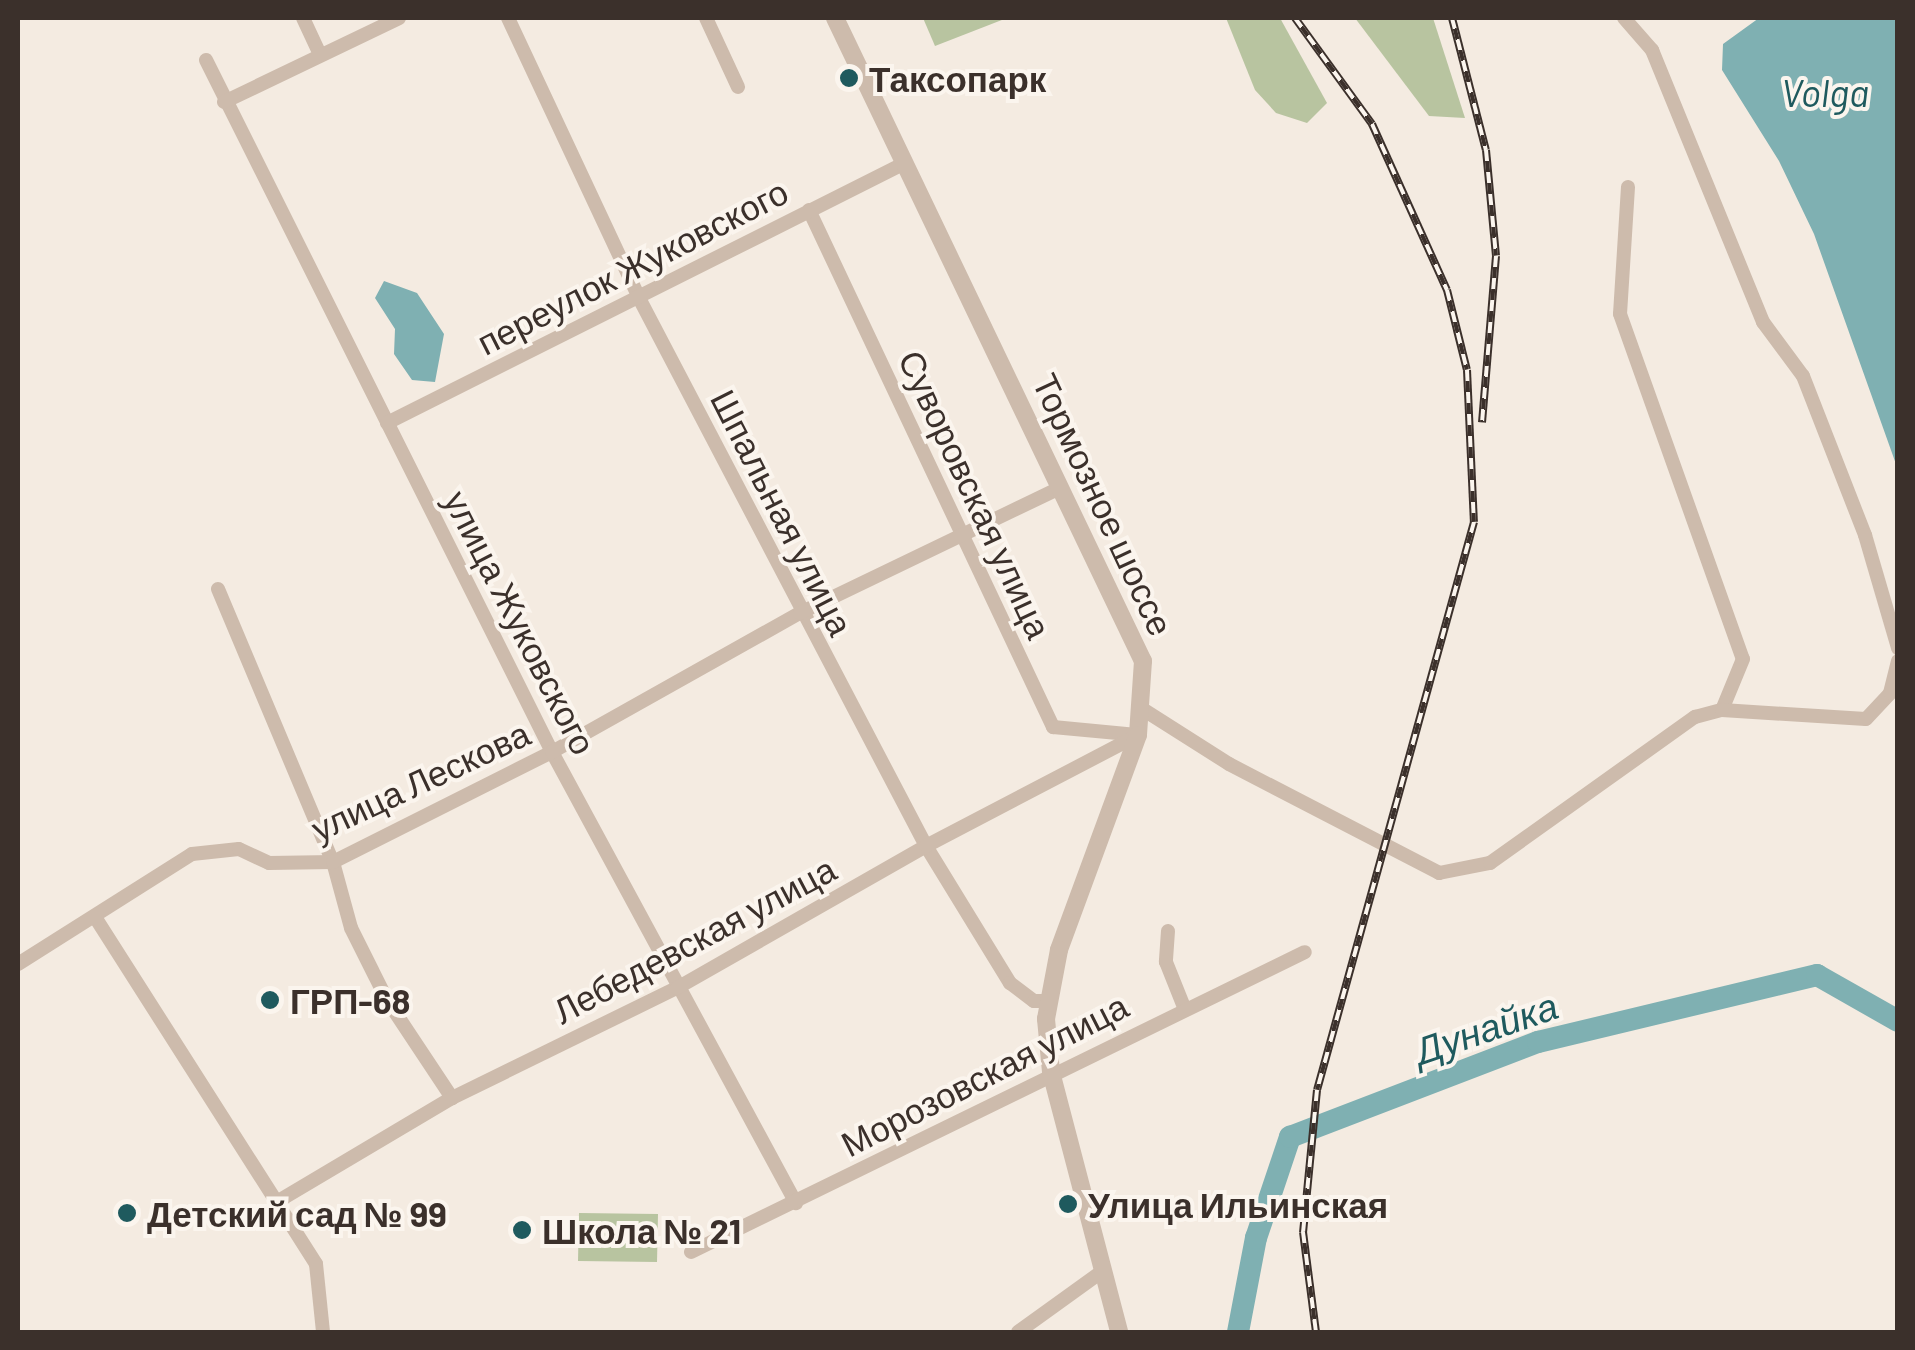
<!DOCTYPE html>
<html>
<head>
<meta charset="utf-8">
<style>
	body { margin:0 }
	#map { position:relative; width:1915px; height:1350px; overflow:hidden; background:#f4ebe1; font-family:Barlow,sans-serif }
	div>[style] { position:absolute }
	.green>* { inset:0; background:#b8c4a0 }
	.water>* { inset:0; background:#7fb0b2 }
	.river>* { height:22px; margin:-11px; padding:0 11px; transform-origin:11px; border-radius:11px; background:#7fb0b2 }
	.minor>* { height:14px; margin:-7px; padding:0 7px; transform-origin:7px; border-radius:7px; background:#cdbbac }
	.tertiary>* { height:18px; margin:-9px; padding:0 9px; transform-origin:9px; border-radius:9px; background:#cdbbac }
	.rail>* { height:8px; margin-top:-4px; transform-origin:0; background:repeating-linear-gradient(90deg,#fbf5ee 0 11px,#3b302b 0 22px); box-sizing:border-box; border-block:2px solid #3b302b }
	.dots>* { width:28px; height:28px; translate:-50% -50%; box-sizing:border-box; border:5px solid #fbf5ee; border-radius:50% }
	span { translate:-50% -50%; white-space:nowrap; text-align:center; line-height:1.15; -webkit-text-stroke:8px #fbf5ee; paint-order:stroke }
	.poi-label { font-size:35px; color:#3b302b; font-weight:700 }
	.left { translate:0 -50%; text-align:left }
	.street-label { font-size:35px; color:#3b302b }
	.water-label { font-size:38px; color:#1f5a5e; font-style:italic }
	.frame { position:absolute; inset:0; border:20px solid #3b302b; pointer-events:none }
</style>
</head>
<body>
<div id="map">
	<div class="green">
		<i style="clip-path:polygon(923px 18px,1007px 18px,935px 46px)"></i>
		<i style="clip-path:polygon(1226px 18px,1280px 18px,1327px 103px,1307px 123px,1276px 113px,1255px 90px)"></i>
		<i style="clip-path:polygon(1355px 18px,1433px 18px,1465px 118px,1429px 116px)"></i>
		<i style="clip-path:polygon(579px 1213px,658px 1214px,657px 1262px,578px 1261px)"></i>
	</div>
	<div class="water">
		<i style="clip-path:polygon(1759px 18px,1897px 18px,1897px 467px,1814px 234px,1779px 161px,1722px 70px,1723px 44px)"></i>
		<i style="clip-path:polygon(384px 281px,417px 293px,444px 334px,435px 382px,412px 380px,394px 354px,395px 329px,375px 298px)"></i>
	</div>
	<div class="river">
		<i style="left:1238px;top:1332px;width:96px;rotate:-79.2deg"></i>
		<i style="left:1256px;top:1238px;width:107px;rotate:-71.4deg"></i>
		<i style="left:1290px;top:1137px;width:266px;rotate:-21deg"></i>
		<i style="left:1538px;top:1042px;width:287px;rotate:-13.5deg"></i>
		<i style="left:1817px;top:975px;width:93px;rotate:29.6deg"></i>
	</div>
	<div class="minor">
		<i style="left:303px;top:18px;width:40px;rotate:65deg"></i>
		<i style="left:508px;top:18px;width:309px;rotate:64.9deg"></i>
		<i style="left:639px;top:298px;width:619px;rotate:62.36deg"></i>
		<i style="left:926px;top:846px;width:161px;rotate:58.5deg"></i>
		<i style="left:1010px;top:983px;width:30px;rotate:37deg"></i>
		<i style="left:1034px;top:1001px;width:14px"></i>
		<i style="left:706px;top:18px;width:76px;rotate:65.1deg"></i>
		<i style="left:1624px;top:18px;width:43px;rotate:48.8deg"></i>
		<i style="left:1652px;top:50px;width:294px;rotate:67.8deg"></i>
		<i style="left:1763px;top:322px;width:67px;rotate:53.5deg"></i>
		<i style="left:1803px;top:376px;width:171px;rotate:68.7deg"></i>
		<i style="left:1865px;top:535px;width:118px;rotate:73.7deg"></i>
		<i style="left:206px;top:60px;width:774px;rotate:63.43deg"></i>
		<i style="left:552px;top:752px;width:513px;rotate:61.59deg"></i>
		<i style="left:224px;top:102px;width:194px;rotate:-25.6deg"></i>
		<i style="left:1628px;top:187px;width:127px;rotate:93.6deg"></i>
		<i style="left:1620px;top:314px;width:366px;rotate:70.4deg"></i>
		<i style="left:1743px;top:659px;width:55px;rotate:112.4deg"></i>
		<i style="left:809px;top:210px;width:572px;rotate:64.73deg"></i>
		<i style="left:1053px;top:727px;width:84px;rotate:5.4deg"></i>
		<i style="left:387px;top:423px;width:580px;rotate:-26.65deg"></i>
		<i style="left:218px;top:589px;width:296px;rotate:67.2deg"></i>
		<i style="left:333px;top:862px;width:68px;rotate:74.7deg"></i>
		<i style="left:351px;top:928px;width:80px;rotate:63.4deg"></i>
		<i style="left:387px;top:1000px;width:118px;rotate:56.4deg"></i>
		<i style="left:1144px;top:710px;width:101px;rotate:32.4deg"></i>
		<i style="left:1229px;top:764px;width:237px;rotate:27.4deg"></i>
		<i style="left:1439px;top:873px;width:52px;rotate:-11.1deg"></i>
		<i style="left:1490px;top:863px;width:252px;rotate:-35.5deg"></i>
		<i style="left:1695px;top:717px;width:28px;rotate:-15deg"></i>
		<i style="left:1722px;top:710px;width:144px;rotate:3.6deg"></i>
		<i style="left:1866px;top:719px;width:35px;rotate:-47deg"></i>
		<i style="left:1890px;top:693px;width:33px;rotate:-76deg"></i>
		<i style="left:95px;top:917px;width:411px;rotate:57.5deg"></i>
		<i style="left:316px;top:1264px;width:68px;rotate:84.1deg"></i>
		<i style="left:1168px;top:931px;width:31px;rotate:94deg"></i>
		<i style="left:1166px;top:962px;width:48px;rotate:68.2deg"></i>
		<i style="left:18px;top:964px;width:206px;rotate:-32.3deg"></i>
		<i style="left:192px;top:854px;width:47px;rotate:-6.1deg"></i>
		<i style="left:239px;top:849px;width:33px;rotate:25deg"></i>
		<i style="left:269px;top:863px;width:64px;rotate:-0.9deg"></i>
		<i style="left:333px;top:862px;width:245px;rotate:-26.7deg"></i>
		<i style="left:552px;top:752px;width:284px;rotate:-29.3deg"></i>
		<i style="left:800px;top:613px;width:288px;rotate:-25.7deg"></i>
		<i style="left:280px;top:1200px;width:200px;rotate:-30.7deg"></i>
		<i style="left:452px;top:1098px;width:250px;rotate:-26.1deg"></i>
		<i style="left:677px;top:988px;width:287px;rotate:-29.7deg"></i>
		<i style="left:926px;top:846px;width:239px;rotate:-27.6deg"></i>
		<i style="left:691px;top:1252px;width:683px;rotate:-26.04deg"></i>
		<i style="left:1018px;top:1332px;width:106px;rotate:-35.8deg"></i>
	</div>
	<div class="tertiary">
		<i style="left:835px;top:18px;width:713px;rotate:64.41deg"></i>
		<i style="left:1143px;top:661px;width:74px;rotate:93.9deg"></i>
		<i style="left:1138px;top:735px;width:229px;rotate:110.2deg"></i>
		<i style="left:1059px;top:950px;width:70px;rotate:100.7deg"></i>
		<i style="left:1046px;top:1019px;width:53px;rotate:84.6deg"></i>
		<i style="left:1051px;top:1072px;width:269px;rotate:75.3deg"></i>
	</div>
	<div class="rail">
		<i style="left:1295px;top:18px;width:131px;rotate:54deg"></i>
		<i style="left:1372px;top:124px;width:182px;rotate:65.7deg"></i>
		<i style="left:1447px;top:290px;width:82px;rotate:76deg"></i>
		<i style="left:1467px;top:370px;width:152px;rotate:87.4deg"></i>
		<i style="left:1474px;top:522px;width:589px;rotate:105.45deg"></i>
		<i style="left:1317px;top:1090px;width:143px;rotate:95.6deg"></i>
		<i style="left:1303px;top:1232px;width:101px;rotate:82.6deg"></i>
		<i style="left:1452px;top:18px;width:136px;rotate:75.6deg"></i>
		<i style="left:1486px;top:150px;width:106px;rotate:84.6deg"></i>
		<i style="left:1496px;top:256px;width:167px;rotate:94.8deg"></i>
	</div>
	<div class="dots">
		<i style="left:849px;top:78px;background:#1f5a5e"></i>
		<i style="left:270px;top:1000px;background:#1f5a5e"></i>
		<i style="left:1068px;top:1204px;background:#1f5a5e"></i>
		<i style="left:127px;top:1213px;background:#1f5a5e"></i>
		<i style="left:522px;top:1230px;background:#1f5a5e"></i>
	</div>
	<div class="poi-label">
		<span class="left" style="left:869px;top:78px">Таксопарк</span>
		<span class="left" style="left:290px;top:1000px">ГРП-68</span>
		<span class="left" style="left:1088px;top:1204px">Улица Ильинская</span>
		<span class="left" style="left:147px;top:1213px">Детский сад № 99</span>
		<span class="left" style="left:542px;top:1230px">Школа № 21</span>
	</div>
	<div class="street-label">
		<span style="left:632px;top:266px;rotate:-27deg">переулок Жуковского</span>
		<span style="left:976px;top:494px;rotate:65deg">Суворовская улица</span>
		<span style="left:1104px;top:504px;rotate:65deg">Тормозное шоссе</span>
		<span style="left:783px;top:512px;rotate:63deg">Шпальная улица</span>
		<span style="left:521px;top:622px;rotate:63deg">улица Жуковского</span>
		<span style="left:420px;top:780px;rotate:-25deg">улица Лескова</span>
		<span style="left:694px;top:939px;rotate:-28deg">Лебедевская улица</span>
		<span style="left:984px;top:1074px;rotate:-27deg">Морозовская улица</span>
	</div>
	<div class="water-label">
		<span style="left:1825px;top:93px">Volga</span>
		<span style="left:1486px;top:1028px;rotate:-19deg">Дунайка</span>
	</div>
	<div class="frame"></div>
</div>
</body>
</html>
